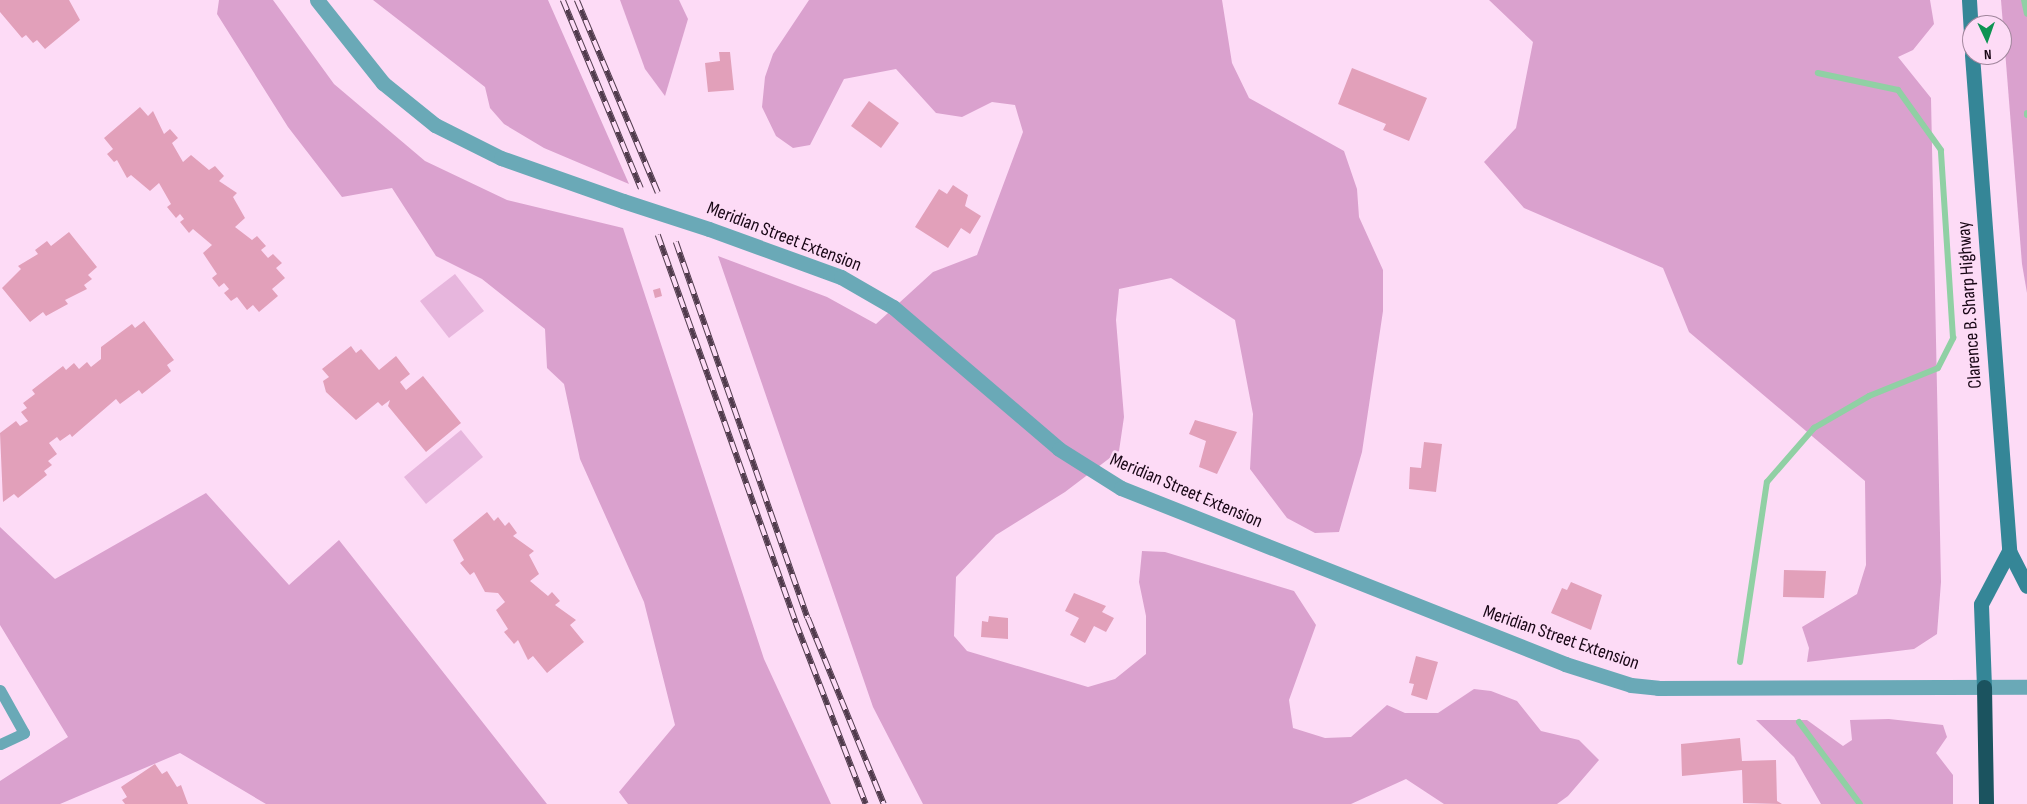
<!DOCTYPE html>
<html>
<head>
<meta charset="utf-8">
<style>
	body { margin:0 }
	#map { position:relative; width:2027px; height:804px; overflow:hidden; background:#fddbf6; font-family:"Sofia Sans Condensed",sans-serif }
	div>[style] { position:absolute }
	.green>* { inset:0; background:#e7b6dd }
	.forest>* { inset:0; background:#daa1ce }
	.stream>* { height:6px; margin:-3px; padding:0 3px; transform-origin:3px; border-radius:3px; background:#90d0a4 }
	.building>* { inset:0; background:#e2a0ba }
	.service>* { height:11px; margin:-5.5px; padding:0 5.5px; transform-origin:5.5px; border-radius:5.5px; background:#6aa9b7 }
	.tertiary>* { height:15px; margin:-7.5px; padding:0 7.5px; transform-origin:7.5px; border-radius:7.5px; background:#6aa9b7 }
	.secondary>* { height:15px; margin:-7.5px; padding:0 7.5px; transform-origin:7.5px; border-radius:7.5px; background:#358697 }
	.motorway>* { height:15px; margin:-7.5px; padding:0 7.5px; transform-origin:7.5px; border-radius:7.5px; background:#1b535f }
	.rail>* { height:5.5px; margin-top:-2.75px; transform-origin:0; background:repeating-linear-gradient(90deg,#fddbf6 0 11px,#513b4d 0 22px); box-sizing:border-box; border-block:1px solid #513b4d }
	.tertiary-bridge>* { height:15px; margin:-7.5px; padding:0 7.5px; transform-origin:7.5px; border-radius:7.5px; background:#6aa9b7 }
	span { translate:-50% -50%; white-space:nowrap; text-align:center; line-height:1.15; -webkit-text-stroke:5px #fddbf6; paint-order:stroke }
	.street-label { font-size:19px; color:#180615 }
	.north { position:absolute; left:1962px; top:15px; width:50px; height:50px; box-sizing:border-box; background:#fddbf6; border:1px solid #a1869c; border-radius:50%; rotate:177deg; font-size:14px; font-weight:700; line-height:20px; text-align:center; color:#180615 }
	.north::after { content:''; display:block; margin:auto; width:18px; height:22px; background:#0d9352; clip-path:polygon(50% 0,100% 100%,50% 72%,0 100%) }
</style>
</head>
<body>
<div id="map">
	<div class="green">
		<i style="clip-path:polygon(455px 274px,484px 311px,449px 338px,420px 301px)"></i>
		<i style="clip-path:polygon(461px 430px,483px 457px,426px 504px,404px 477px)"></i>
	</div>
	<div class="forest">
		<i style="clip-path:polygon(219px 0,273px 0,334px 84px,425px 161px,507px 200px,623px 228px,764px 659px,831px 804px,628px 804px,619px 792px,675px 725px,644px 602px,580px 459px,564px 384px,547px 368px,545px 329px,482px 279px,436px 256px,392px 188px,342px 197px,288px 127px,217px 14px)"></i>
		<i style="clip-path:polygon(373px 0,548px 0,629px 184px,544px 148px,504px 124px,490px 108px,485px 87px)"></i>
		<i style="clip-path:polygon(620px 0,679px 0,688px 19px,665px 96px,645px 69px)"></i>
		<i style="clip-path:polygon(809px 0,1222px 0,1232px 63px,1249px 98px,1344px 151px,1357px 189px,1359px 217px,1383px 270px,1383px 311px,1362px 452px,1339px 532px,1315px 533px,1287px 518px,1250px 469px,1253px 414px,1235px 320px,1171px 278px,1119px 289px,1116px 320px,1124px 417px,1119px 451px,1065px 492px,996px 535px,956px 577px,954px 636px,967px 651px,1088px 687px,1115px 679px,1146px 654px,1146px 616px,1139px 582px,1142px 551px,1165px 552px,1294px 591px,1316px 625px,1289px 700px,1293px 728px,1325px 738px,1351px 737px,1387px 705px,1405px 713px,1438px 713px,1474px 689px,1491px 691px,1517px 701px,1541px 731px,1579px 740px,1599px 760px,1568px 796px,1557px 804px,1444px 804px,1406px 779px,1351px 804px,923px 804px,873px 707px,718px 256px,827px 297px,876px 324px,933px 272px,977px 255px,1023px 132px,1015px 105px,992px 102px,962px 117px,936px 113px,896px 69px,844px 79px,810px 145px,793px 148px,776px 136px,762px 107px,765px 77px,773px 54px)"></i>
		<i style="clip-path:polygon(1489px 0,1930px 0,1934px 24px,1913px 50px,1898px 57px,1931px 98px,1941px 582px,1937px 634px,1914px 649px,1807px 662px,1809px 648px,1802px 627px,1857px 594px,1866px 565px,1865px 481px,1689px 332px,1663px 268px,1524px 208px,1484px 162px,1516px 128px,1533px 42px)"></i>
		<i style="clip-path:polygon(2001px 0,2027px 0,2027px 293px,2022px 264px)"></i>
		<i style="clip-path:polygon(206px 493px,289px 585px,339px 540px,547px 804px,266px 804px,180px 753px,60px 804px,0 804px,0 781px,68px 737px,0 625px,0 527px,55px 579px)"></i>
		<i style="clip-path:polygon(1889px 719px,1943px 725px,1947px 737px,1936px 753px,1953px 775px,1953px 804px,1821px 804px,1794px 757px,1756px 720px,1807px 720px,1843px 746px,1852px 740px,1850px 720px)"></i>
	</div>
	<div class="stream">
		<i style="left:2024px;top:0;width:14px;rotate:78deg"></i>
		<i style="left:2027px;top:113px;width:2px;rotate:90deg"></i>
		<i style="left:1740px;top:662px;width:182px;rotate:-81.5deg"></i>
		<i style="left:1767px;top:482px;width:72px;rotate:-49deg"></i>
		<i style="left:1814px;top:428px;width:64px;rotate:-30.2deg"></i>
		<i style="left:1869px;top:396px;width:74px;rotate:-22.1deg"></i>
		<i style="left:1938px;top:368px;width:34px;rotate:-63deg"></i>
		<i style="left:1953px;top:338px;width:188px;rotate:-93.7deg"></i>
		<i style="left:1941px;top:150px;width:74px;rotate:-125.6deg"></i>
		<i style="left:1898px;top:90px;width:82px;rotate:-168deg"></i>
		<i style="left:1799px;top:722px;width:102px;rotate:53.4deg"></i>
	</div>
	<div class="building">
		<i style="clip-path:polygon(0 0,69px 0,80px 20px,45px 49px,37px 40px,33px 43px,26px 35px,22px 38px,0 12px)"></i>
		<i style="clip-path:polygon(719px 52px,730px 52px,734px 90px,708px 92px,705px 63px,720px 61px)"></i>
		<i style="clip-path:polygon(1352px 68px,1427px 98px,1409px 141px,1383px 130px,1386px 124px,1338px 104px)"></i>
		<i style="clip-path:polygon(869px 101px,899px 123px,881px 148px,851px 126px)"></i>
		<i style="clip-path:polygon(140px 107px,148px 116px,153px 111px,164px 134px,170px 129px,178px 138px,172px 143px,183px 162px,191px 155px,209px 170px,215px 166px,224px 176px,219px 181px,237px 193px,233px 197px,245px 218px,235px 227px,252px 240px,257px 236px,266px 246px,261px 250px,268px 258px,273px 254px,282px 263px,276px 268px,285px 278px,272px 289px,278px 296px,259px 312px,253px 305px,247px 310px,237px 297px,231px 301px,224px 293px,229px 289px,224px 283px,219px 287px,212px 278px,217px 274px,203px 253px,212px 245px,193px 229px,189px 233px,180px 222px,184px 219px,180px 214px,176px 218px,167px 207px,171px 204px,159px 183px,150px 191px,131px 175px,127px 178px,117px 160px,114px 162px,107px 154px,113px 149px,104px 138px)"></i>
		<i style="clip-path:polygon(953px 185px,968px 195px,965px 206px,981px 216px,970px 234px,961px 228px,948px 248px,915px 227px,939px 189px,947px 194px)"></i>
		<i style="clip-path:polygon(69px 232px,97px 267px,88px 275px,92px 279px,84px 285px,87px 289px,65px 300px,68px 304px,46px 316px,43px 312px,30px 322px,2px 288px,21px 269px,18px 266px,38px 254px,35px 250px,47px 241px,51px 246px)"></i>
		<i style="clip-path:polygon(660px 288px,662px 296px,655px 298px,653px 290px)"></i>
		<i style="clip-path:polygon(144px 321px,174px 360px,167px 365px,171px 371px,142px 394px,139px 390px,120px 404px,116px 399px,72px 437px,70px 434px,60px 441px,57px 437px,49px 443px,57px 454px,48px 461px,52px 465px,44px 471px,47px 475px,18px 498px,14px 494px,3px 502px,0 433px,16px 421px,20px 426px,28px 421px,21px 412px,27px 408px,23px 403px,35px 394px,32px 390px,63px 366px,66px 370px,74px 363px,79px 369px,87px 362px,91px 367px,101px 359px,101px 347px,132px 324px,135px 328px)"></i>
		<i style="clip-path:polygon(351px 346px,356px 353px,361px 349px,379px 370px,396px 356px,410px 374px,400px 382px,406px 390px,423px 376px,461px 423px,426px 452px,388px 406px,390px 400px,382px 406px,378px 402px,356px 420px,326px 392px,323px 381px,329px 377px,322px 369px)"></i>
		<i style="clip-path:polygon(1195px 420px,1237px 432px,1217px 474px,1199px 467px,1206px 441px,1189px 434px)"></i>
		<i style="clip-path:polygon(1424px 442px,1442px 444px,1436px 492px,1409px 489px,1410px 467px,1421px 468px)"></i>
		<i style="clip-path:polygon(487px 512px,494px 521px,498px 517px,505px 526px,509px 522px,517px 533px,513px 536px,534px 551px,529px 555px,539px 574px,530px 581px,548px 596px,552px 592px,560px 601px,555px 605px,576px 620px,570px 625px,584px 642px,547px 673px,533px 656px,528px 660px,518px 640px,514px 644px,504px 632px,508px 629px,496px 610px,505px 602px,498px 593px,485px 592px,474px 572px,470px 575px,460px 563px,464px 560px,453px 540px)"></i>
		<i style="clip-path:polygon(1784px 570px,1826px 571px,1824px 598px,1783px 597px)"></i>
		<i style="clip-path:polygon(1571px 582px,1602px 595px,1591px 630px,1551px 613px,1562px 588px,1567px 590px)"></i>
		<i style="clip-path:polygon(1074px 593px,1106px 606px,1102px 612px,1114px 618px,1106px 632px,1094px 626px,1085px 643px,1070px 635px,1079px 618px,1065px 611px)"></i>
		<i style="clip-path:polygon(989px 616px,1008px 618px,1008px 639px,981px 637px,982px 621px,988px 622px)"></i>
		<i style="clip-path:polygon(1416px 656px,1438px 662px,1427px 700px,1411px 695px,1414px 684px,1409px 683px)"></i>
		<i style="clip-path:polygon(1740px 738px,1742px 761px,1776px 760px,1777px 801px,1782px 804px,1743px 803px,1742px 770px,1682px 776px,1681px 744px)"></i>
		<i style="clip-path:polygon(155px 764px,162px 774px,167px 771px,177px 787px,181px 785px,188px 804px,125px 804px,122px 800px,127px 797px,121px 787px)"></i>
	</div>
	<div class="service">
		<i style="left:0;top:690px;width:49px;rotate:60.8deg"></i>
		<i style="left:24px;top:733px;width:26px;rotate:155deg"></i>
	</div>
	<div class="tertiary">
		<i style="left:317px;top:0;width:106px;rotate:51.5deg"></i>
		<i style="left:383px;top:83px;width:67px;rotate:38.9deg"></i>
		<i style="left:435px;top:125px;width:74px;rotate:26.6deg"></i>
		<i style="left:501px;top:158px;width:129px;rotate:19.4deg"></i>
		<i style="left:709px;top:229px;width:140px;rotate:20deg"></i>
		<i style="left:841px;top:277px;width:60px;rotate:30deg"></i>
		<i style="left:893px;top:307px;width:218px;rotate:40.5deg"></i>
		<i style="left:1059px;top:449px;width:73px;rotate:32.2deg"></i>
		<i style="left:1121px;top:488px;width:478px;rotate:21.6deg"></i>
		<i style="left:1565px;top:664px;width:69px;rotate:17.7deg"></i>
		<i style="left:1631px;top:685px;width:27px;rotate:6deg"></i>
		<i style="left:1658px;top:688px;width:369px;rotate:-0.2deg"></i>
	</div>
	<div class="secondary">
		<i style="left:1969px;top:0;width:50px;rotate:86.6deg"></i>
		<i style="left:1972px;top:55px;width:497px;rotate:85.7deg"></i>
		<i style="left:2009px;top:551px;width:39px;rotate:63deg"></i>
		<i style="left:1984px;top:687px;width:83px;rotate:-92.1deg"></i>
		<i style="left:1981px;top:604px;width:60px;rotate:-62.2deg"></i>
	</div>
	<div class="motorway">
		<i style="left:1984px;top:687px;width:117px;rotate:89deg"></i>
	</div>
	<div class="rail">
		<i style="left:563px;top:0;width:204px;rotate:67.5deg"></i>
		<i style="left:577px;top:0;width:209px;rotate:67.2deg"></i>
		<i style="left:658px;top:235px;width:412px;rotate:70.4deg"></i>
		<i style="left:796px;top:623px;width:194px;rotate:68.9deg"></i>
		<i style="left:676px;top:242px;width:398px;rotate:70.7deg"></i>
		<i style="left:808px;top:618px;width:201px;rotate:67.8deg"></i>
	</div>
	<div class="tertiary-bridge">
		<i style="left:623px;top:201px;width:90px;rotate:18deg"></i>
	</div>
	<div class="street-label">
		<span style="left:784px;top:237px;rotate:21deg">Meridian Street Extension</span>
		<span style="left:1970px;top:305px;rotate:-94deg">Clarence B. Sharp Highway</span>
		<span style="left:1186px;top:491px;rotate:23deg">Meridian Street Extension</span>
		<span style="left:1561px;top:638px;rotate:19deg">Meridian Street Extension</span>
	</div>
	<div class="north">N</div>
</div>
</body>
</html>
